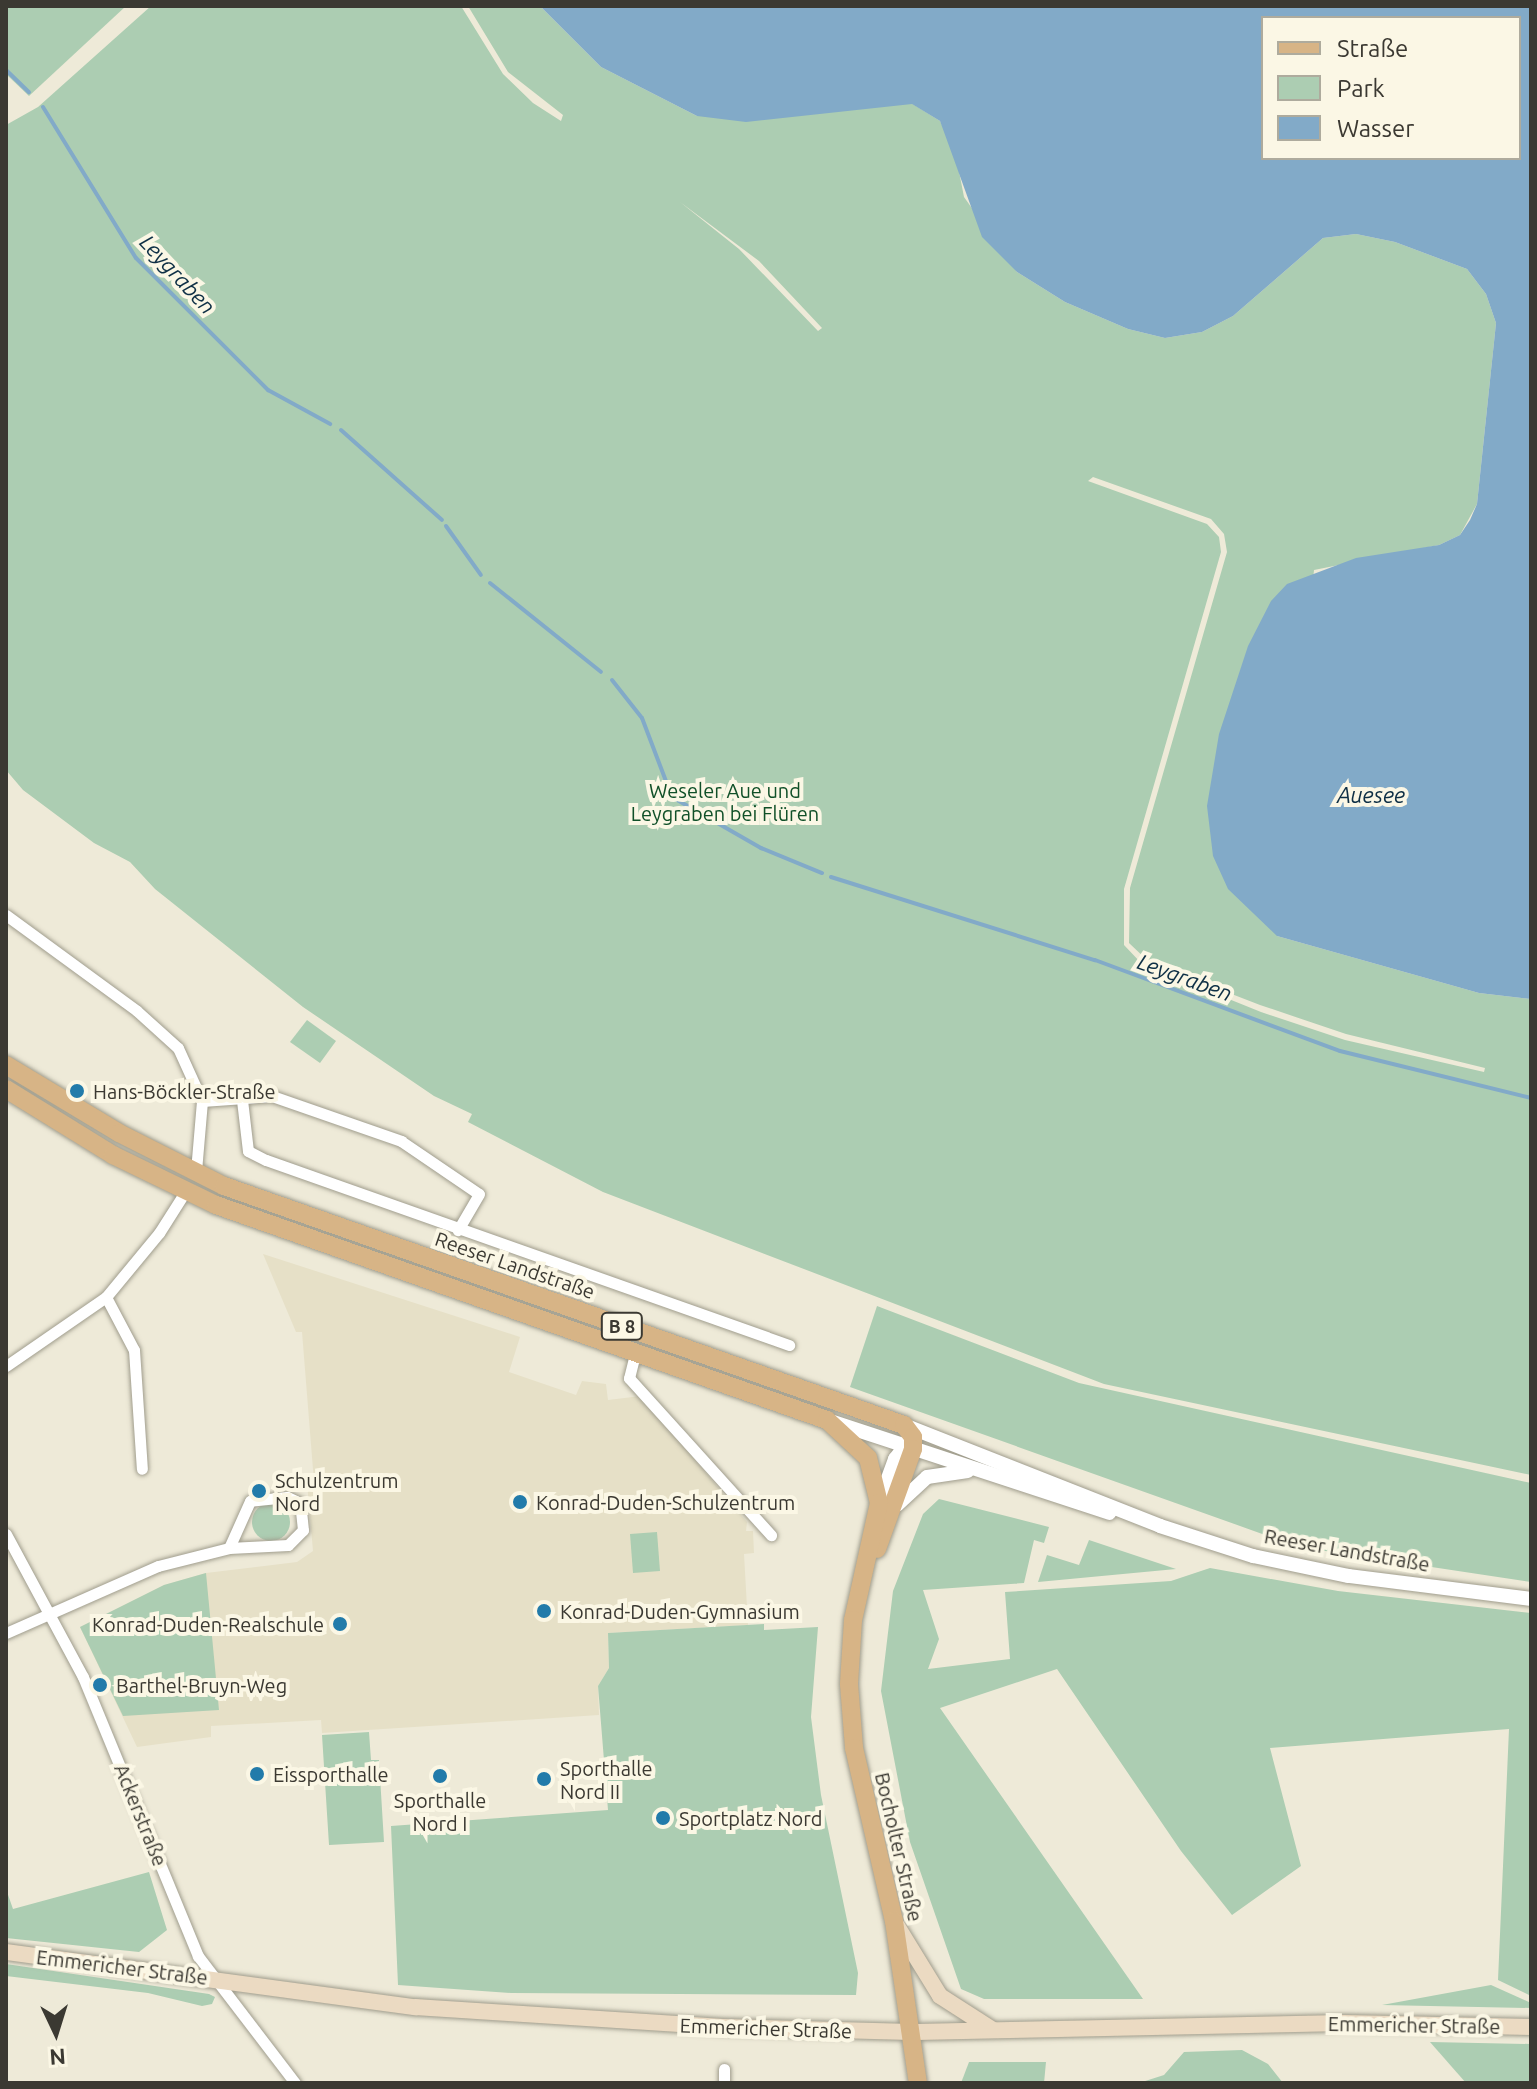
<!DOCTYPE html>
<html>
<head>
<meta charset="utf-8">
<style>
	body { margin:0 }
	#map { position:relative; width:1537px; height:2089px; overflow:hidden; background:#eeead8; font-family:Ubuntu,sans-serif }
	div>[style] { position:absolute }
	.built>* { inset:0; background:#e6e0c7 }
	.green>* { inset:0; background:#accdb2 }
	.round { border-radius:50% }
	.water>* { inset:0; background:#82aac8 }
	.stream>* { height:4px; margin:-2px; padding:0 2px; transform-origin:2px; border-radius:2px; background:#82aac8 }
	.roads { filter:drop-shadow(0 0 2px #a09d8d) drop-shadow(0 0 2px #a09d8d) }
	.minor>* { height:11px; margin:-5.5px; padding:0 5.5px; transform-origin:5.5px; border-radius:5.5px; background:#fff }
	.tertiary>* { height:14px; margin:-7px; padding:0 7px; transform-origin:7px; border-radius:7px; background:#fff }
	.secondary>* { height:16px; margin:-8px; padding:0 8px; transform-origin:8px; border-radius:8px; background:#ebdac2 }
	.primary>* { height:18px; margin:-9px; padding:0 9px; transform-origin:9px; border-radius:9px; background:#d7b486 }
	.dots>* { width:22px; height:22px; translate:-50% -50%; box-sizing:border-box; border:4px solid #fbf7e5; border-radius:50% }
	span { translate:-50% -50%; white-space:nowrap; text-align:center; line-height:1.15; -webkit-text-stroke:8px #fbf7e5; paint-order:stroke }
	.shield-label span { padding:2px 6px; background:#fbf7e5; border:2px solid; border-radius:6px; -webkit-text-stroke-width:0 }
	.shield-label { font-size:18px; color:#3b3932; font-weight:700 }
	.park-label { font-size:20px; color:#105028 }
	.poi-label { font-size:20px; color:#3b3932 }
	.left { translate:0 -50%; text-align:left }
	.right { translate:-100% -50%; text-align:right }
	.street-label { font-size:20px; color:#3b3932 }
	.water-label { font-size:22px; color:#0e2f45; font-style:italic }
	.frame { position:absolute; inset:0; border:8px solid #3b3932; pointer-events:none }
	.legend { position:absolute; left:1261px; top:16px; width:260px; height:144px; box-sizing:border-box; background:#fbf7e5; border:2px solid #aeab9d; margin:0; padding:10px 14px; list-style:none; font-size:24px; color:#3b3932 }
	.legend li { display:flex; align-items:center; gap:16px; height:40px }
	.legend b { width:40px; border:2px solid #aeab9d }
	.north { position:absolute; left:16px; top:1993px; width:80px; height:80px; -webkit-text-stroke:6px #fbf7e5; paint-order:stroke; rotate:176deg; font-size:22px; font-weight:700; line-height:32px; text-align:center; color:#3b3932 }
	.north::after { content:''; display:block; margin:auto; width:28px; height:36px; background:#3b3932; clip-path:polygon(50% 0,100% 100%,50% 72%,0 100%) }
</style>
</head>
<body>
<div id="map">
	<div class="built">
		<i style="clip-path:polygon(263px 1254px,520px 1337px,509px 1372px,576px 1395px,582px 1381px,606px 1384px,608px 1400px,641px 1396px,747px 1522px,746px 1531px,753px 1531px,754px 1553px,744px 1554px,748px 1625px,608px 1633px,609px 1668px,598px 1686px,599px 1715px,322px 1733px,321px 1720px,211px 1726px,211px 1737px,137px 1747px,80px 1627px,164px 1585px,206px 1573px,297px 1562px,313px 1551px,307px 1483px,314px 1482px,302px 1332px,296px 1332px)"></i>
	</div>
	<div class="green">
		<i style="clip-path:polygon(6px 6px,126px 6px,29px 96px,6px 74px)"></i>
		<i style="clip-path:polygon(evenodd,151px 6px,461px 6px,503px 74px,533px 103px,561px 121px,563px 115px,508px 72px,468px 6px,540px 6px,601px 67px,697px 116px,911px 103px,940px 121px,955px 151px,964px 197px,1017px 272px,1065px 302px,1128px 329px,1165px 338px,1202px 332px,1233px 316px,1323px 238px,1356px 234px,1395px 242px,1467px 269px,1486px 294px,1496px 323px,1477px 504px,1460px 535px,1439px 545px,1314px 570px,1277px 936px,1479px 993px,1531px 999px,1531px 1475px,1104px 1384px,603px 1192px,468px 1122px,472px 1114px,434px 1096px,303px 1007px,155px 889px,130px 862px,94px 843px,23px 790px,6px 770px,6px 125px,38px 107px,151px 6px,680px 202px,759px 261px,822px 328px,818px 331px,739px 249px,680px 202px,151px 6px,1093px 477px,1211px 519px,1224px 534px,1227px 552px,1130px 888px,1129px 943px,1149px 962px,1260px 1005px,1346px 1034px,1485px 1068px,1484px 1072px,1345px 1040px,1261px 1012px,1142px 964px,1124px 945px,1124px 889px,1221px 552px,1219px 537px,1207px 524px,1088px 481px,1093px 477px)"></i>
		<i style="clip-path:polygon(307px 1020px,336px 1041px,320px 1063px,290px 1042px)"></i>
		<i style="clip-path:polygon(877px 1306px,1079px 1383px,1531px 1483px,1531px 1582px,1299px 1547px,850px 1387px)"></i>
		<i style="clip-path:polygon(939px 1499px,1049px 1527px,1044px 1543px,1034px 1540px,1024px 1583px,923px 1590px,939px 1639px,928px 1669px,1010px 1659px,1005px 1592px,1171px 1581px,1210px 1568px,1338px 1591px,1531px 1613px,1531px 1996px,1498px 1980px,1509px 1729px,1270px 1748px,1301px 1866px,1232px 1915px,1181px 1851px,1057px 1669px,940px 1708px,1143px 1999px,984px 1999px,961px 1989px,910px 1842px,881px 1691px,893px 1591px,923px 1514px)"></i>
		<i class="round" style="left:252px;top:1503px;width:38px;height:38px"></i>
		<i style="clip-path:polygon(657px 1532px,660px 1571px,633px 1573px,630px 1534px)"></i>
		<i style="clip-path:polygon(1089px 1540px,1176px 1569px,1038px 1582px,1047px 1555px,1079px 1565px)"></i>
		<i style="clip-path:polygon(206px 1573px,219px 1710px,123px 1716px,80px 1627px,164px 1585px)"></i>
		<i style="clip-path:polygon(764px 1624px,764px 1630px,818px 1627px,811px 1717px,821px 1795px,858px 1973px,856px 1995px,511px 1993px,398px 1985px,391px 1826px,608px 1810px,598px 1686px,609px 1668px,608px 1633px)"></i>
		<i style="clip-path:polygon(369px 1732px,371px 1760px,379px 1760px,384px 1842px,329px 1845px,322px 1735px)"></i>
		<i style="clip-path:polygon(149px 1872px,167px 1930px,139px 1952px,6px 1938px,6px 1889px,13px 1909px)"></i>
		<i style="clip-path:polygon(6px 1964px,209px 1994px,215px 1997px,212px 2004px,202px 2006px,148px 1993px,6px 1976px)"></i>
		<i style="clip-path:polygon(1491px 1985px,1531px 2003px,1531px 2008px,1382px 2005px)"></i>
		<i style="clip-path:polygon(1430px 2042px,1531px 2044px,1531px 2083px,1466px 2083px)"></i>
		<i style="clip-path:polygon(1242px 2050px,1268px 2064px,1283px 2083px,1139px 2083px,1164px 2075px,1184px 2052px)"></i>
		<i style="clip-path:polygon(969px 2062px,1046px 2062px,1044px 2083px,961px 2083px)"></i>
	</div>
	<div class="water">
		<i style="clip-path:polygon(evenodd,540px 6px,1531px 6px,1531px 999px,1479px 993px,1277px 936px,1228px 889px,1213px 856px,1207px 806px,1219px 734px,1248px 646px,1271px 601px,1287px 584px,1356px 558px,1439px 545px,1460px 535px,1470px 520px,1477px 504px,1496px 323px,1486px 294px,1467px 269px,1395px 242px,1356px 234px,1323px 238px,1233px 316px,1202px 332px,1165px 338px,1128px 329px,1065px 302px,1017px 272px,982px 237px,940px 121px,912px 104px,746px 122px,697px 116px,601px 67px,540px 6px,1263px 18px,1519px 18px,1519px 158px,1263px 158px,1263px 18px)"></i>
	</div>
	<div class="stream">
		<i style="left:6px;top:70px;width:32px;rotate:44deg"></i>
		<i style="left:43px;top:107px;width:177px;rotate:58.4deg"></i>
		<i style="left:136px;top:258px;width:187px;rotate:45deg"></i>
		<i style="left:268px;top:390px;width:71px;rotate:28.7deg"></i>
		<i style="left:341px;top:430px;width:135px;rotate:41.7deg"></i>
		<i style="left:446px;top:526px;width:60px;rotate:54.5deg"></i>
		<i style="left:490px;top:583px;width:142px;rotate:38.7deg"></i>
		<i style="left:612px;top:680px;width:48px;rotate:51.7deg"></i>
		<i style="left:642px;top:718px;width:85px;rotate:69.2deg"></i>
		<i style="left:672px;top:797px;width:103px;rotate:29.8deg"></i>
		<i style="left:761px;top:848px;width:66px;rotate:22.3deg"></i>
		<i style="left:831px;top:877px;width:277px;rotate:17.5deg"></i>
		<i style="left:1095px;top:960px;width:261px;rotate:20.4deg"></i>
		<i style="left:1340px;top:1051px;width:197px;rotate:13.8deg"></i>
	</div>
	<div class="roads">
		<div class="minor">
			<i style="left:6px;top:915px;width:162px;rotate:36.2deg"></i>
			<i style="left:137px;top:1011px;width:55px;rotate:42.1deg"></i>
			<i style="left:178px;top:1048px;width:58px;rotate:65.6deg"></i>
			<i style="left:202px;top:1101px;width:70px;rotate:94.9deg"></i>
			<i style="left:242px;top:1100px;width:51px;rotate:83.3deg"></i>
			<i style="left:248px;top:1151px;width:20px;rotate:27deg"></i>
			<i style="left:266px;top:1160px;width:555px;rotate:19.48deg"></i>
			<i style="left:202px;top:1101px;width:70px;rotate:-4.1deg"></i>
			<i style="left:272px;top:1096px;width:137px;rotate:19.2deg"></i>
			<i style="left:401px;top:1141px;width:94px;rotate:34.2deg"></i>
			<i style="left:479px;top:1194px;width:42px;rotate:120.3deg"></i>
			<i style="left:106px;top:1297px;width:60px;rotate:62.2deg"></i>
			<i style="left:134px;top:1350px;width:119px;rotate:86.2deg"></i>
			<i style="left:635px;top:1354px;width:25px;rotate:104deg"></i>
			<i style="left:629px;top:1378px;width:212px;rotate:47.9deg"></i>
			<i style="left:6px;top:1366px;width:121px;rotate:-34.6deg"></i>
			<i style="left:106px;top:1297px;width:83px;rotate:-50.4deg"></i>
			<i style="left:159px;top:1233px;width:49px;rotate:-57.6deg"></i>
			<i style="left:6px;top:1534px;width:162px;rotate:61.7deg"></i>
			<i style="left:83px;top:1677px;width:302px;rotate:67.6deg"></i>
			<i style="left:198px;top:1956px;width:160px;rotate:52.6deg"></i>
			<i style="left:6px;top:1633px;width:166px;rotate:-23.8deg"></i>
			<i style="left:158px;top:1566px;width:73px;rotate:-14.2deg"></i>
			<i style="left:229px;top:1548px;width:59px;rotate:-2.9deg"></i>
			<i style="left:288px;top:1545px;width:21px;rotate:-45deg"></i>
			<i style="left:303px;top:1530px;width:27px;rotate:-96deg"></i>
			<i style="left:300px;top:1503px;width:14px;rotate:-155deg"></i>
			<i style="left:287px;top:1497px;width:37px;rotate:174deg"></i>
			<i style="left:250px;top:1501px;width:51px;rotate:114.1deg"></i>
			<i style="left:724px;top:2083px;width:14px;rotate:-90deg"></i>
		</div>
		<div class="tertiary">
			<i style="left:833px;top:1422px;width:291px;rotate:18.2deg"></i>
			<i style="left:904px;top:1425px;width:275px;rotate:21.5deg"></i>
			<i style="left:1160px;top:1526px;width:98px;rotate:17.9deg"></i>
			<i style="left:1253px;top:1556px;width:98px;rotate:11.8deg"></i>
			<i style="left:1349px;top:1576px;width:183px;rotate:7.2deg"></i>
			<i style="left:879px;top:1503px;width:47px;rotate:-70deg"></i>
			<i style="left:895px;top:1459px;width:24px;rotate:-52deg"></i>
			<i style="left:897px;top:1505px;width:41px;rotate:-43deg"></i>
			<i style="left:927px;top:1477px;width:41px;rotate:-8.3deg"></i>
		</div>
		<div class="secondary">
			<i style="left:897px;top:1926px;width:82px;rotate:58.4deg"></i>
			<i style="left:940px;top:1996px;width:63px;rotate:32.7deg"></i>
			<i style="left:6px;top:1952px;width:413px;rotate:7.7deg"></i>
			<i style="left:415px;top:2007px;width:308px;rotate:3.7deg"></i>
			<i style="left:722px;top:2027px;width:190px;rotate:1.5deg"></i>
			<i style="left:912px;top:2032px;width:431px;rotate:-1.2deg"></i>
			<i style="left:1343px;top:2023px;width:188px;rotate:1.2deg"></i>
		</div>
		<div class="primary">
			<i style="left:6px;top:1065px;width:132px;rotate:31deg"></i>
			<i style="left:119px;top:1133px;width:118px;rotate:26.8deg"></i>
			<i style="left:224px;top:1186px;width:721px;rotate:19.37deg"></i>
			<i style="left:904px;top:1425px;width:15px;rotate:53deg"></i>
			<i style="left:913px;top:1437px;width:12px;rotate:90deg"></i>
			<i style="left:913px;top:1449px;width:106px;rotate:109.8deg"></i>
			<i style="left:6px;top:1089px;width:126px;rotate:31.7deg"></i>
			<i style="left:113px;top:1155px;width:114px;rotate:25.9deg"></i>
			<i style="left:216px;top:1205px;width:648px;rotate:19.39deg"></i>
			<i style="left:827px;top:1420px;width:56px;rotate:42.8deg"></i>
			<i style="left:868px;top:1458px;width:46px;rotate:76.3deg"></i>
			<i style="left:879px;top:1503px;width:120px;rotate:102.5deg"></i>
			<i style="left:853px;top:1620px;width:64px;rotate:93.6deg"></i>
			<i style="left:849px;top:1684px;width:64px;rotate:85.5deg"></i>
			<i style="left:854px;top:1748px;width:178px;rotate:77deg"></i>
			<i style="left:894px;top:1921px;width:164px;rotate:81.6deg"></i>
		</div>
	</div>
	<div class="dots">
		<i style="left:77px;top:1091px;background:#227baa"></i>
		<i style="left:259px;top:1491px;background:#227baa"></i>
		<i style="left:520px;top:1502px;background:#227baa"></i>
		<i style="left:544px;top:1611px;background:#227baa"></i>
		<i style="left:340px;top:1624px;background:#227baa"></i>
		<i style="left:100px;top:1685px;background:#227baa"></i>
		<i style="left:257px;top:1774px;background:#227baa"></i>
		<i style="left:440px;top:1776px;background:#227baa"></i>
		<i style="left:544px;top:1779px;background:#227baa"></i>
		<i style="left:663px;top:1818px;background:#227baa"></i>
	</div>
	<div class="shield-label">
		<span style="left:622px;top:1326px">B 8</span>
	</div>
	<div class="park-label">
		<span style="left:725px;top:802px">Weseler Aue und<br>Leygraben bei Flüren</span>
	</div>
	<div class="poi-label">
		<span class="left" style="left:93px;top:1091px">Hans-Böckler-Straße</span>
		<span class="left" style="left:275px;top:1492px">Schulzentrum<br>Nord</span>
		<span class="left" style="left:536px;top:1502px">Konrad-Duden-Schulzentrum</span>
		<span class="left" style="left:560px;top:1611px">Konrad-Duden-Gymnasium</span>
		<span class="right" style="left:324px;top:1624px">Konrad-Duden-Realschule</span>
		<span class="left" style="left:116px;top:1685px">Barthel-Bruyn-Weg</span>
		<span class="left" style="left:560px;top:1780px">Sporthalle<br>Nord II</span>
		<span class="left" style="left:273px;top:1774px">Eissporthalle</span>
		<span style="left:440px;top:1812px">Sporthalle<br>Nord I</span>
		<span class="left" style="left:679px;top:1818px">Sportplatz Nord</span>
	</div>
	<div class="street-label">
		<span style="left:515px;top:1265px;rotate:19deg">Reeser Landstraße</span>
		<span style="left:1347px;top:1550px;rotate:10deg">Reeser Landstraße</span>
		<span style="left:141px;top:1815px;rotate:68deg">Ackerstraße</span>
		<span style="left:899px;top:1847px;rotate:77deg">Bocholter Straße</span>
		<span style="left:122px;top:1967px;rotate:7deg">Emmericher Straße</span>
		<span style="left:1414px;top:2025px;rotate:1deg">Emmericher Straße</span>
		<span style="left:766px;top:2028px;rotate:2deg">Emmericher Straße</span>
	</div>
	<div class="water-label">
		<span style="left:178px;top:274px;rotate:47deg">Leygraben</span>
		<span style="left:1371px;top:795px">Auesee</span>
		<span style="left:1185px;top:977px;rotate:20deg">Leygraben</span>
	</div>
	<div class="frame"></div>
	<ul class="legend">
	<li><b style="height:10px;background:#d7b486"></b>Straße</li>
	<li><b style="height:22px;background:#accdb2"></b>Park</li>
	<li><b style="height:22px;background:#82aac8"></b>Wasser</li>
	</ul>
	<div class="north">N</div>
</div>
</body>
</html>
